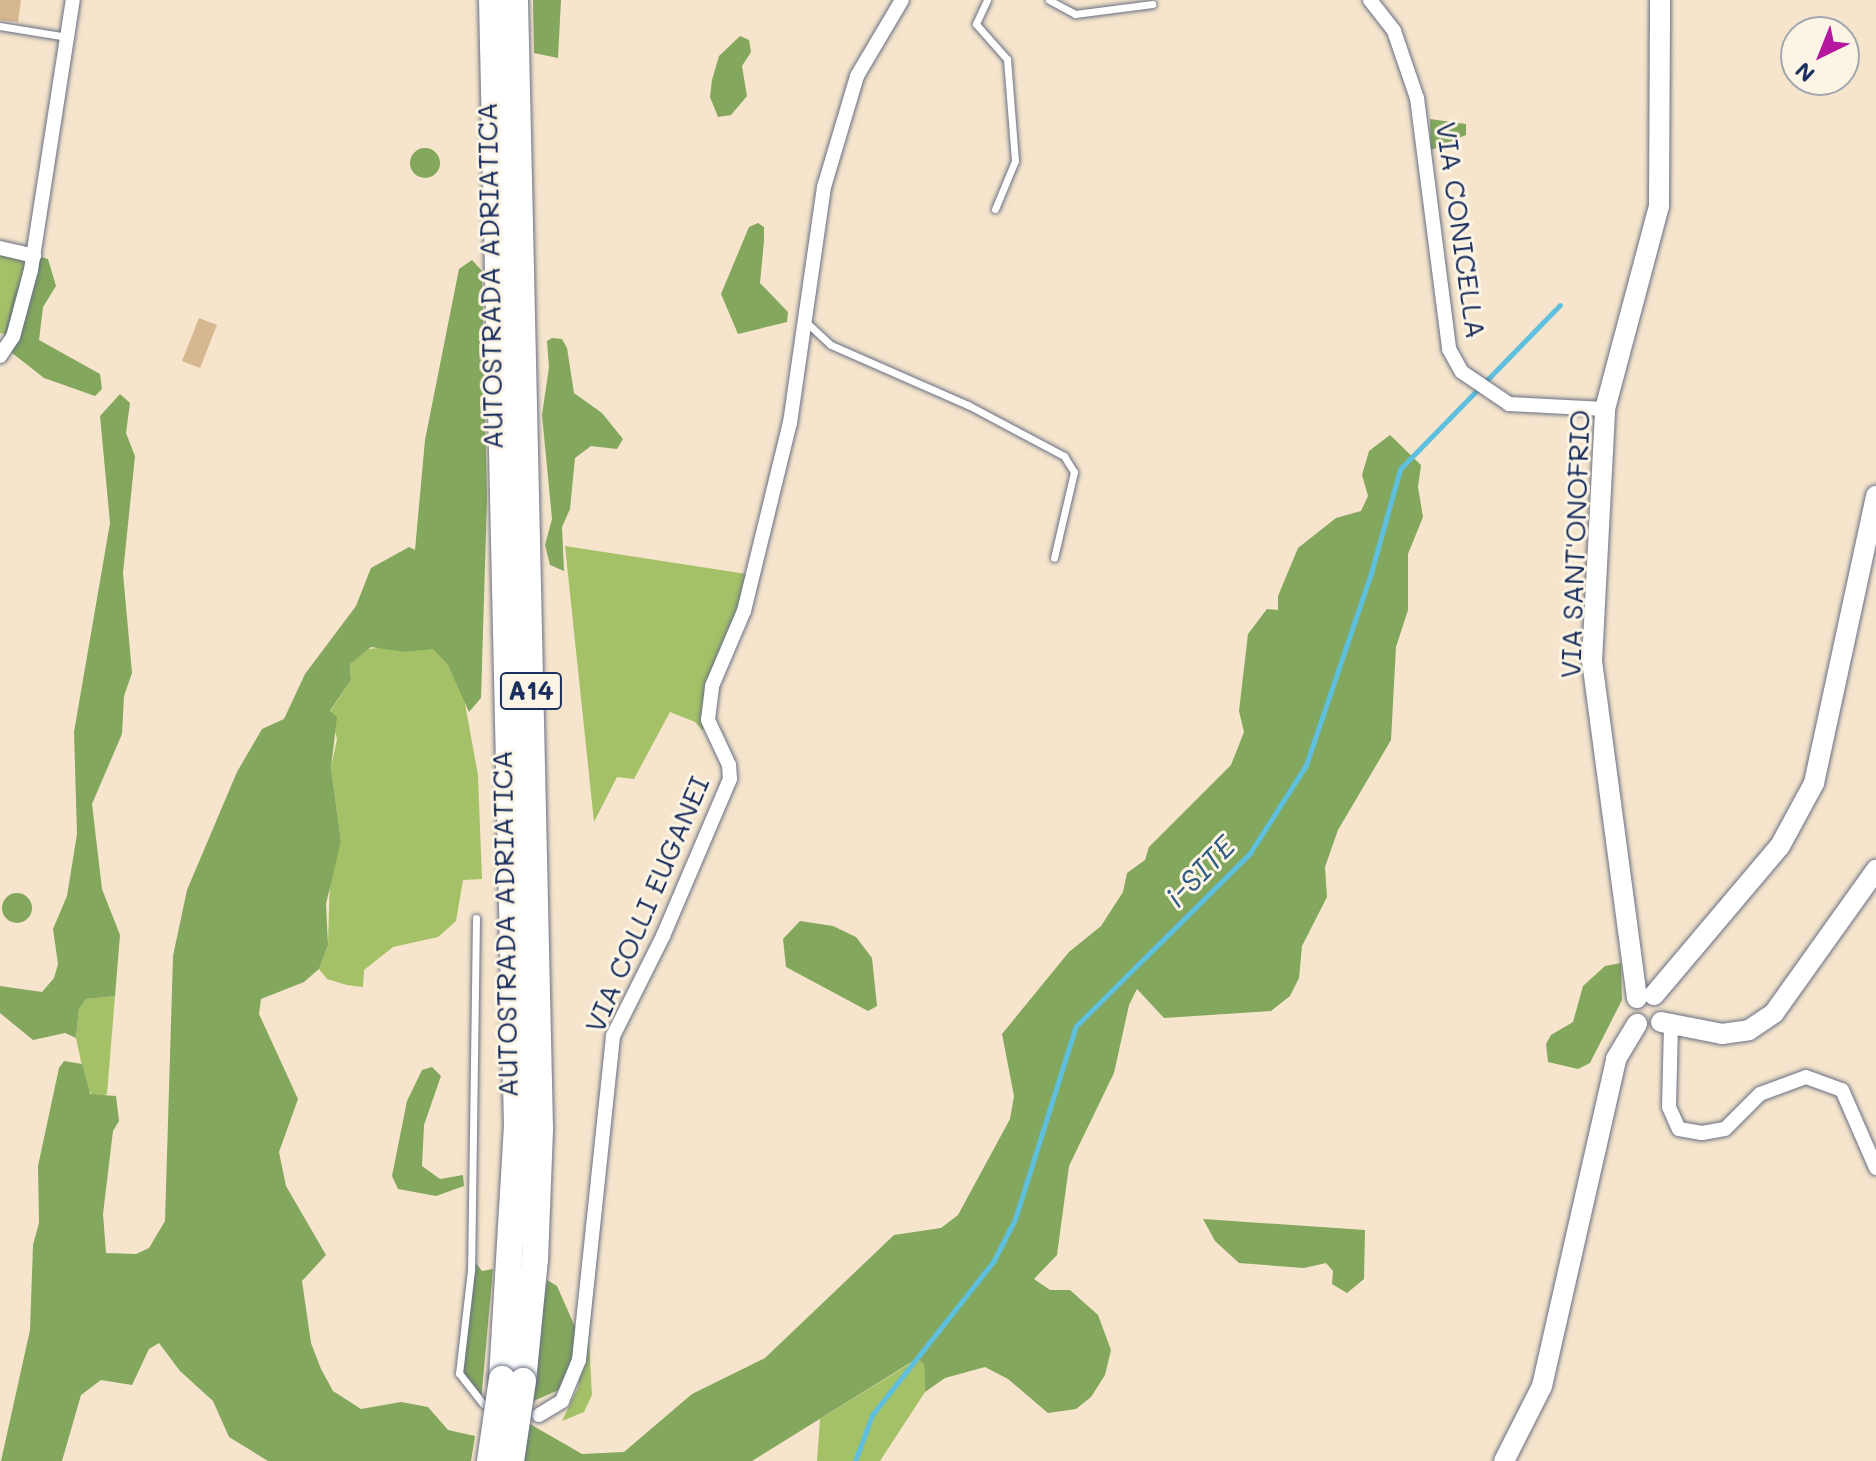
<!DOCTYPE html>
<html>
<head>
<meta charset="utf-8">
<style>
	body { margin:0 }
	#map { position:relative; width:1876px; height:1461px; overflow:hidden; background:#f6e5cc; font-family:Mali,sans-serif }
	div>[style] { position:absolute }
	.green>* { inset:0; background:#a4c168 }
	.forest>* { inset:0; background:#83a75c }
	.round { border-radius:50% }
	.stream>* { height:5px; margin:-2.5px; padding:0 2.5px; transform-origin:2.5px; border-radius:2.5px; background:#5fbfde }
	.building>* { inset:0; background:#d7b790 }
	.roads { filter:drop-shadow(0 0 2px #686f84) drop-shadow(0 0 2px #686f84) }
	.lane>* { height:7px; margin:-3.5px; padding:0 3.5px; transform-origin:3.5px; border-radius:3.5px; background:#fff }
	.street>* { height:14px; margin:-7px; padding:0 7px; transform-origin:7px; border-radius:7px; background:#fff }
	.secondary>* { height:20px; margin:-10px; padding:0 10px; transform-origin:10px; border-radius:10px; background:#fff }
	.highway>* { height:26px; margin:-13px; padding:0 13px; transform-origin:13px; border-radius:13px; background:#fff }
	.bridges { filter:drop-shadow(0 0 2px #686f84) drop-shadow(0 0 2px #686f84) }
	.highway-bridge>* { height:26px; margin:-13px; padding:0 13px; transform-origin:13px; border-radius:13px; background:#fff }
	span { translate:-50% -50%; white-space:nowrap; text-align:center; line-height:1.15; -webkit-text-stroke:6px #fcf5e5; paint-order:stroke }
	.shield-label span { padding:2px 6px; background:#fcf5e5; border:2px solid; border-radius:6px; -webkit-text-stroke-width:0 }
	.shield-label { font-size:26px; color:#1b2f5e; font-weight:700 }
	.street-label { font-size:28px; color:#1b2f5e }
	.water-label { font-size:30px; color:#2f5a84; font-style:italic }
	.north { position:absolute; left:1780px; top:16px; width:80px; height:80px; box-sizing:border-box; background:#fcf5e5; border:2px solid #a2a6af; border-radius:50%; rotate:223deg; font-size:22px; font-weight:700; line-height:32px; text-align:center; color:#1b2f5e }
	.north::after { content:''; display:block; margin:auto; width:28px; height:36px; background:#b5179e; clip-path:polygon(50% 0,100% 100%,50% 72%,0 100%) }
</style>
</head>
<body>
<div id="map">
	<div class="green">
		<i style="clip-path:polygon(0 252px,27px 259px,5px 334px,0 333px)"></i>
		<i style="clip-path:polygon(565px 546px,753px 575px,704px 688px,703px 731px,695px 722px,670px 712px,634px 779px,617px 777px,594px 822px)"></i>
		<i style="clip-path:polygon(385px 647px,405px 652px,433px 648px,448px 665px,464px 698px,478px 775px,482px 879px,463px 880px,456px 921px,438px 937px,393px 947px,364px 970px,363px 987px,347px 985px,327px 979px,319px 969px,328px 945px,330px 873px,341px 841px,331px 768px,337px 739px,330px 712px,351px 680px,350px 664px,361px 650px)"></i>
		<i style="clip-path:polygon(115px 996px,107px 1094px,96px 1099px,87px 1089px,76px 1038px,79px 1009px,86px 999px)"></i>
		<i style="clip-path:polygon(601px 1216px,589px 1339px,592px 1395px,584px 1412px,562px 1421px,578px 1388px)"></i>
		<i style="clip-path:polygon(919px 1358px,924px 1363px,925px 1392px,880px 1461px,817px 1461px,820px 1419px)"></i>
	</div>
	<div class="forest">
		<i style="clip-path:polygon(533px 0,561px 0,558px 58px,534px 53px)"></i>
		<i style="clip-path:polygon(740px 36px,749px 40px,751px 52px,742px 66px,747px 96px,731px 115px,718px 117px,710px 97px,712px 80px,719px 56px)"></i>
		<i style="clip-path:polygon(1430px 119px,1466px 124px,1466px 135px,1431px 150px)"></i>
		<i class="round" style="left:410px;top:148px;width:30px;height:30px"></i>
		<i style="clip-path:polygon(758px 223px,764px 227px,764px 241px,760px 283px,788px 312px,787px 322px,738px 334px,721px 294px,749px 227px)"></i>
		<i style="clip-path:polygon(37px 256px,48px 259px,56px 286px,43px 307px,39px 340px,100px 374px,102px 389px,95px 396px,44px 378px,2px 345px,13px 297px,25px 268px)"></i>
		<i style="clip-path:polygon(472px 260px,482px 271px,487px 499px,481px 698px,469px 712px,448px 665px,433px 649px,405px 652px,371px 647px,350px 664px,351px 680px,330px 711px,337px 717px,331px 768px,341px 841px,326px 904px,328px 945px,319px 969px,304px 982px,261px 999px,259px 1014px,298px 1099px,279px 1152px,286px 1186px,326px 1255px,302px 1281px,311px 1343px,321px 1369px,333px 1391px,361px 1409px,401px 1402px,428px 1407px,448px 1430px,475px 1436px,471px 1461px,268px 1461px,229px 1437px,213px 1401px,180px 1371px,159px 1343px,149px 1349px,132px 1385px,101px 1380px,81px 1395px,62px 1461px,1px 1461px,30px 1330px,33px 1245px,39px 1223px,38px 1166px,59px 1068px,64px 1061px,82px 1064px,90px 1094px,116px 1096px,119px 1121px,113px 1131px,103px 1214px,106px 1253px,136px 1254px,149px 1248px,165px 1221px,173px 956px,187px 890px,237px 772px,262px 729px,284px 719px,305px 674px,356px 606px,371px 568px,409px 547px,415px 550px,425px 440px,459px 269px)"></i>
		<i style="clip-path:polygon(552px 338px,562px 339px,567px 348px,574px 393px,602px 413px,623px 439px,617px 449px,591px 446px,575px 458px,570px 509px,562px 527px,564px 571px,550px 565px,545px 545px,552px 519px,542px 415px,549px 367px,547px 341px)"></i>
		<i style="clip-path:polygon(120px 394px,130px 403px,126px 433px,135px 456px,123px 573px,132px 673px,124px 696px,122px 734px,92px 804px,102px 889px,120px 935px,115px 996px,86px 999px,79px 1009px,76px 1038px,65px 1033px,33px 1040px,0 1013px,0 986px,42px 992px,54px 978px,58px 964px,53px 929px,67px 896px,77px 834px,74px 732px,110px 523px,100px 416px)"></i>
		<i style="clip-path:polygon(1390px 435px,1421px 465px,1418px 487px,1423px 517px,1408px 554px,1408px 610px,1396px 647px,1391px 740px,1338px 830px,1325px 867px,1327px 897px,1302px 946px,1299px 978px,1290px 996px,1271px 1011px,1164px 1018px,1137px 989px,1129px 1005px,1114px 1073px,1069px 1166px,1057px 1255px,1034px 1279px,1050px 1290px,1070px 1290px,1098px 1315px,1111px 1350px,1105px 1375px,1091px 1397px,1076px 1409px,1048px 1413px,1008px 1379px,985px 1367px,945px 1378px,925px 1392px,924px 1364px,918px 1358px,752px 1461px,517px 1461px,523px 1420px,582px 1454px,624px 1452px,692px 1394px,765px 1358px,894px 1235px,941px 1228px,958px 1215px,1010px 1119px,1014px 1096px,1002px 1034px,1069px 952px,1101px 926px,1123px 892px,1127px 873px,1145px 860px,1149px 847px,1231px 765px,1244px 732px,1239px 711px,1248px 634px,1267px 609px,1278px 610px,1278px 596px,1298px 548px,1336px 518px,1361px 511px,1368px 496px,1362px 475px,1369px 451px)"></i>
		<i class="round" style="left:2px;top:893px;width:30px;height:30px"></i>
		<i style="clip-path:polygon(800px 921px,833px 926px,856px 937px,872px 958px,877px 1006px,868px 1011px,786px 967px,783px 939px)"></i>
		<i style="clip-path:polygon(1621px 963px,1622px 1000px,1590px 1063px,1578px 1069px,1548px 1062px,1546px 1044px,1551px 1035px,1573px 1022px,1583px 986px,1605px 966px)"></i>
		<i style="clip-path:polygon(432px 1067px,441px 1076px,424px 1125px,422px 1166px,440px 1179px,463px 1175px,464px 1186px,436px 1196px,398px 1189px,392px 1176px,407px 1101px,422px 1070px)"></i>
		<i style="clip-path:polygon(1203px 1219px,1365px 1230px,1364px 1279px,1347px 1293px,1332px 1284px,1333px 1271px,1326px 1263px,1304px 1268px,1239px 1263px,1215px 1241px)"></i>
		<i style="clip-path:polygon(476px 1263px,482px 1271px,493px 1269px,481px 1401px,468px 1388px,463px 1369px)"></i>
		<i style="clip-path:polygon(547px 1280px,557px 1286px,576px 1329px,573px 1361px,561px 1389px,529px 1403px)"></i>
	</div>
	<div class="stream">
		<i style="left:855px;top:1461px;width:49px;rotate:-69.7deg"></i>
		<i style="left:872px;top:1415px;width:195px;rotate:-51.7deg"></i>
		<i style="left:993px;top:1262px;width:48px;rotate:-62.9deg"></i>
		<i style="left:1015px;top:1219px;width:202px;rotate:-72.5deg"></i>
		<i style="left:1076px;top:1026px;width:245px;rotate:-44.8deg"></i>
		<i style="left:1250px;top:853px;width:104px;rotate:-57.5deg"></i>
		<i style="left:1306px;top:765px;width:203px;rotate:-71.3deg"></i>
		<i style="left:1371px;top:573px;width:108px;rotate:-74.4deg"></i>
		<i style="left:1400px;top:469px;width:229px;rotate:-45.7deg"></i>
	</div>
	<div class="building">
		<i style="clip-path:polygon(0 0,21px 0,18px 22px,0 20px)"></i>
		<i style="clip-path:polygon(199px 318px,217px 325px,200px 368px,182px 361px)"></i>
	</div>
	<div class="roads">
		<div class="lane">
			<i style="left:987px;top:0;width:26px;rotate:115deg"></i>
			<i style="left:976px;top:24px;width:47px;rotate:48.5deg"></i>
			<i style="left:1007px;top:59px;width:102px;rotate:85.5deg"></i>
			<i style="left:1015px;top:161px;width:52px;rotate:112.6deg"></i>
			<i style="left:1049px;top:0;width:30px;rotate:28deg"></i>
			<i style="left:1075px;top:14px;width:78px;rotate:-7.4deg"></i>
			<i style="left:0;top:26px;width:68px;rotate:9.3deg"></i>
			<i style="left:805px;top:321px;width:35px;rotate:43deg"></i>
			<i style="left:831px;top:345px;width:150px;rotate:23.7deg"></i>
			<i style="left:968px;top:405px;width:109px;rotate:28deg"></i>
			<i style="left:1064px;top:456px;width:19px;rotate:58deg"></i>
			<i style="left:1074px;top:472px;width:88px;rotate:103.1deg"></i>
			<i style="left:476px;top:918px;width:352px;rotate:90.8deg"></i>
			<i style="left:471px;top:1270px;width:104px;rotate:96.6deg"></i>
			<i style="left:459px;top:1373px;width:39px;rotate:52deg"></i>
		</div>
		<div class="street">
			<i style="left:1370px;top:0;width:39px;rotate:52deg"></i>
			<i style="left:1394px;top:31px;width:71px;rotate:71.1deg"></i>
			<i style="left:1417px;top:98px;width:253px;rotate:82.7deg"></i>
			<i style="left:1449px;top:349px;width:26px;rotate:61deg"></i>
			<i style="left:1462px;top:372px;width:57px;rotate:34.2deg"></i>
			<i style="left:1509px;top:404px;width:96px;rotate:3deg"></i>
			<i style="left:0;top:248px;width:35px;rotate:13deg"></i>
			<i style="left:0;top:356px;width:23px;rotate:-56deg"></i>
			<i style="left:13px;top:337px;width:69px;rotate:-75deg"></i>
			<i style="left:31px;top:270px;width:273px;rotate:-81.2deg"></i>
			<i style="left:1671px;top:1025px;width:82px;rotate:91.4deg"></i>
			<i style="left:1669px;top:1107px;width:24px;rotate:66deg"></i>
			<i style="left:1679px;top:1129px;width:23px;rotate:10deg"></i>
			<i style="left:1702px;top:1133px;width:23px;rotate:-10deg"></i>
			<i style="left:1725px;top:1129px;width:49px;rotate:-45deg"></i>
			<i style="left:1760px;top:1094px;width:49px;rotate:-20.3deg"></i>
			<i style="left:1806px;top:1077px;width:38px;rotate:20deg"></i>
			<i style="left:1842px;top:1090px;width:85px;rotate:66.4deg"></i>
			<i style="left:539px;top:1415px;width:27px;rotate:-31deg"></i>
			<i style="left:562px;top:1401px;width:44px;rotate:-67.5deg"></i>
			<i style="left:579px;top:1360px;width:326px;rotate:-84deg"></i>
			<i style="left:613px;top:1036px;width:112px;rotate:-63.4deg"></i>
			<i style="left:663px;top:936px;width:171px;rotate:-66.9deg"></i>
			<i style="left:730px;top:779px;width:14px;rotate:-94deg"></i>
			<i style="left:729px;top:765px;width:50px;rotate:-115deg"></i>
			<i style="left:708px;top:720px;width:34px;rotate:-83deg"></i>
			<i style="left:712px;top:686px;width:82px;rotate:-66.9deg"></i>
			<i style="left:744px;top:611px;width:194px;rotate:-76.3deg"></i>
			<i style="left:790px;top:423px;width:238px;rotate:-81.8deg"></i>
			<i style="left:824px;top:187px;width:116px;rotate:-73.4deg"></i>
			<i style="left:857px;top:76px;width:88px;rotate:-59.4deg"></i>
		</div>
		<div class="secondary">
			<i style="left:1654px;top:995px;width:195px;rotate:-49.8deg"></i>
			<i style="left:1780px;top:846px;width:72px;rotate:-61.6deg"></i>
			<i style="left:1814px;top:783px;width:294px;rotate:-77.8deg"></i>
			<i style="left:1637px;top:998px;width:340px;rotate:-97.6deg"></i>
			<i style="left:1592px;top:661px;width:252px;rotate:-87deg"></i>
			<i style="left:1605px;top:409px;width:210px;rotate:-75.1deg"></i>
			<i style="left:1659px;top:206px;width:206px;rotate:-89.7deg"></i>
			<i style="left:1661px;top:1022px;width:62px;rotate:11.1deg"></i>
			<i style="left:1722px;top:1034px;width:27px;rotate:-8deg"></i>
			<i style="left:1749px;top:1030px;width:30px;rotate:-34deg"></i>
			<i style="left:1774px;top:1013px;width:176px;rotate:-54.5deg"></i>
			<i style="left:1504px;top:1461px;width:84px;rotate:-63.1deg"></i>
			<i style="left:1542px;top:1386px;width:335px;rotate:-77.2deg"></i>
			<i style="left:1616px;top:1059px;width:41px;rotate:-59deg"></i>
		</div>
		<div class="highway">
			<i style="left:492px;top:0;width:1125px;rotate:88.73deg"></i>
			<i style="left:517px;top:1125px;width:254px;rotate:93.4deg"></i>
			<i style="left:515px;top:0;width:1130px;rotate:88.73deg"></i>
			<i style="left:540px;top:1130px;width:129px;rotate:92.2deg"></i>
			<i style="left:535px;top:1259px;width:123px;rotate:95.6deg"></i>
		</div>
	</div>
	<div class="bridges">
		<div class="highway-bridge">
			<i style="left:490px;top:1461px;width:83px;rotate:-81.7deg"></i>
			<i style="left:511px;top:1461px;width:81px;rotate:-81.5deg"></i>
		</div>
	</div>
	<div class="shield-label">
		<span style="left:531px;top:691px">A14</span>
	</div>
	<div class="street-label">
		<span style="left:1462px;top:230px;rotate:82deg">VIA CONICELLA</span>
		<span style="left:489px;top:276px;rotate:-91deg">AUTOSTRADA ADRIATICA</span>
		<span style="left:1574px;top:544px;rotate:-88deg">VIA SANT'ONOFRIO</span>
		<span style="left:646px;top:904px;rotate:-67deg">VIA COLLI EUGANEI</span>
		<span style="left:504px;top:924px;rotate:-91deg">AUTOSTRADA ADRIATICA</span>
	</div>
	<div class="water-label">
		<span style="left:1199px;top:871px;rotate:-46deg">i-SITE</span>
	</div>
	<div class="north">N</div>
</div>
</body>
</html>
